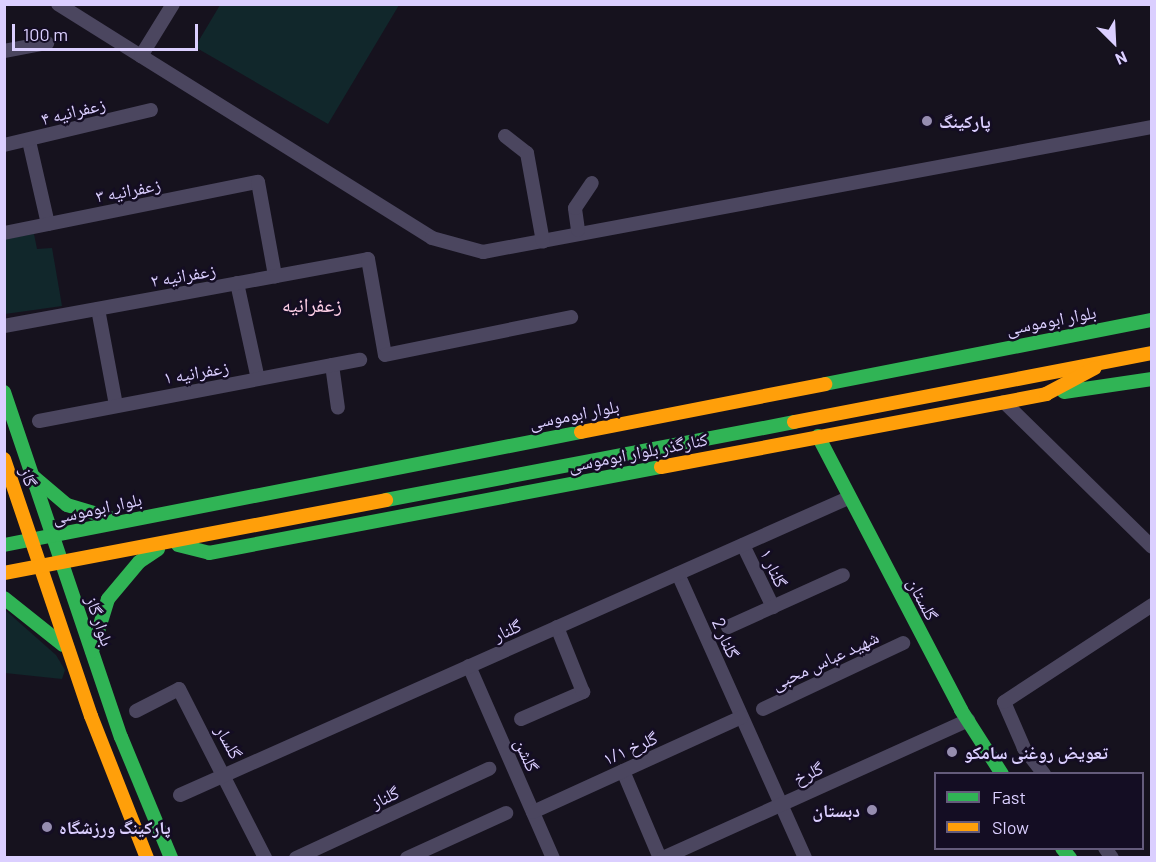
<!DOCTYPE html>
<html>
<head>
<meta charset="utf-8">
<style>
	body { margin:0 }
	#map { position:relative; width:1156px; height:862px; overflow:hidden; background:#16121e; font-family:Barlow,"Noto Naskh Arabic",sans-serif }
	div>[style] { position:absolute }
	.green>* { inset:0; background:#11272b }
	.street>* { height:14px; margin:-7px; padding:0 7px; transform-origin:7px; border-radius:7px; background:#4b465f }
	.fast>* { height:14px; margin:-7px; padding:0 7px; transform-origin:7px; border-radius:7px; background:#30b455 }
	.slow>* { height:14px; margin:-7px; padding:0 7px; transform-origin:7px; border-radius:7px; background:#ff9f0a }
	.dots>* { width:16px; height:16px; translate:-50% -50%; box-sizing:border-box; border:3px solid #140d23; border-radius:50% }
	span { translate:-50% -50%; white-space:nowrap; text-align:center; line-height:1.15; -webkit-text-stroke:5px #140d23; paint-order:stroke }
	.street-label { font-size:18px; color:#dbcfff }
	.poi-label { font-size:18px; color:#dbcfff; font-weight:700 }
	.left { translate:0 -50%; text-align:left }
	.right { translate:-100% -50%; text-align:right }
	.neighbourhood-label { font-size:20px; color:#ffd1e7 }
	.frame { position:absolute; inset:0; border:6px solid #dbcfff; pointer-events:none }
	.legend { position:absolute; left:934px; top:772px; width:210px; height:78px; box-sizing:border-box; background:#140d23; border:2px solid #645b7b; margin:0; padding:8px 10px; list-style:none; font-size:18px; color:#dbcfff }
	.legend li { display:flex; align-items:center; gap:12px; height:30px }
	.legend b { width:30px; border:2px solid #645b7b }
	.north { position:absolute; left:1084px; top:12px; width:60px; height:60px; -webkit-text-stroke:4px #140d23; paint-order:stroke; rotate:156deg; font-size:16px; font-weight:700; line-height:24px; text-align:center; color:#dbcfff }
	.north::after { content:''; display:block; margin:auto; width:21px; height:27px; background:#dbcfff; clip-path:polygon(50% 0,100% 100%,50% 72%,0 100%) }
	.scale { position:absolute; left:12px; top:24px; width:186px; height:27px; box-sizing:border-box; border:3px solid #dbcfff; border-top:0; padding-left:8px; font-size:18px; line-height:21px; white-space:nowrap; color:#dbcfff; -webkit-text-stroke:4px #140d23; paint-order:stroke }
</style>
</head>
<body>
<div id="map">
	<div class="green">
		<i style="clip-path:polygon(220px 5px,220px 4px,399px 5px,328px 124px,195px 47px)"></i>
		<i style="clip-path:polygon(34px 234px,37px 249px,52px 248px,62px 306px,5px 314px,4px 239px)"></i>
		<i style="clip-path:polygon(4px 609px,56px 655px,65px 670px,62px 679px,5px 673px)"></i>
	</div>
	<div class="street">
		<i style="left:58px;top:4px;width:98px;rotate:32.1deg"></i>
		<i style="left:141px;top:56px;width:61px;rotate:-58.4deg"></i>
		<i style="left:4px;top:51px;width:44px;rotate:-10.5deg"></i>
		<i style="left:141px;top:56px;width:343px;rotate:32deg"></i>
		<i style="left:432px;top:238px;width:53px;rotate:15.4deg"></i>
		<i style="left:483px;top:252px;width:681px;rotate:-10.58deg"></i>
		<i style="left:505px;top:136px;width:28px;rotate:38deg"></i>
		<i style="left:527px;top:153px;width:90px;rotate:79.8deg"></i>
		<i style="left:29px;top:141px;width:85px;rotate:77.1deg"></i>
		<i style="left:4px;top:145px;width:151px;rotate:-13.4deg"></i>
		<i style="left:578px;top:230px;width:22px;rotate:-98deg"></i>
		<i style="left:575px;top:208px;width:30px;rotate:-56deg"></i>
		<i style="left:4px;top:233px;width:259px;rotate:-11.4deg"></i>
		<i style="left:258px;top:182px;width:96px;rotate:79.7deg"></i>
		<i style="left:237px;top:283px;width:98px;rotate:77.7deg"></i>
		<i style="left:98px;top:309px;width:98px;rotate:79.4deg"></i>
		<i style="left:4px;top:326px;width:370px;rotate:-10.4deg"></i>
		<i style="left:368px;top:259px;width:97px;rotate:80deg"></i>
		<i style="left:385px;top:355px;width:190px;rotate:-11.5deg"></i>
		<i style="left:332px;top:365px;width:43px;rotate:82.1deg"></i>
		<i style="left:1004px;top:402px;width:207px;rotate:44.4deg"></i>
		<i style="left:39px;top:421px;width:327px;rotate:-10.8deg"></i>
		<i style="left:743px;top:545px;width:69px;rotate:64.2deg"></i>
		<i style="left:678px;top:574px;width:311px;rotate:65.9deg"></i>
		<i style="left:728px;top:627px;width:126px;rotate:-24.3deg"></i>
		<i style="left:469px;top:666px;width:210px;rotate:66.4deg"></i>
		<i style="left:763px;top:709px;width:155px;rotate:-25.2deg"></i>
		<i style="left:136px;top:711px;width:48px;rotate:-27.1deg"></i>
		<i style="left:179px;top:689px;width:190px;rotate:63deg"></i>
		<i style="left:521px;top:719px;width:68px;rotate:-23.5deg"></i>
		<i style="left:583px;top:692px;width:70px;rotate:-111.8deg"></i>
		<i style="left:623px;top:771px;width:95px;rotate:67deg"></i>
		<i style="left:1044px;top:774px;width:33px;rotate:-128deg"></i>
		<i style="left:1024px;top:748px;width:50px;rotate:-113.5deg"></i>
		<i style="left:1004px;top:702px;width:177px;rotate:-33.2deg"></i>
		<i style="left:180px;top:795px;width:731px;rotate:-23.97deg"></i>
		<i style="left:533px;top:812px;width:229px;rotate:-24.5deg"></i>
		<i style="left:1105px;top:848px;width:12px;rotate:55deg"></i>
		<i style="left:296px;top:858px;width:213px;rotate:-24.8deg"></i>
		<i style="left:407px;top:858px;width:109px;rotate:-24.4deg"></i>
		<i style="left:663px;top:858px;width:335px;rotate:-24.3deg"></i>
	</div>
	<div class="fast">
		<i style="left:825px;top:384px;width:333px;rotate:-11.1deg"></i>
		<i style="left:4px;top:392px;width:364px;rotate:71.3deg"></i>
		<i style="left:121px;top:737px;width:131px;rotate:67.5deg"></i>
		<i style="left:1064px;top:392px;width:89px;rotate:-8.4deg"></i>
		<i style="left:818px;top:436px;width:309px;rotate:62.4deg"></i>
		<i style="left:961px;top:710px;width:76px;rotate:57.4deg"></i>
		<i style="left:34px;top:477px;width:43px;rotate:40.3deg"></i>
		<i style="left:67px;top:505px;width:49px;rotate:16.6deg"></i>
		<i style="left:386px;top:500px;width:415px;rotate:-10.8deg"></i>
		<i style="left:4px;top:545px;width:588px;rotate:-11.08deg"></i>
		<i style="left:178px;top:545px;width:32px;rotate:14deg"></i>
		<i style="left:209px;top:553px;width:460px;rotate:-10.8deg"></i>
		<i style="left:4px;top:598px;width:75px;rotate:38.5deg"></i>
		<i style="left:92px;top:651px;width:54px;rotate:-72.9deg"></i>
		<i style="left:108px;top:599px;width:48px;rotate:-50deg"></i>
		<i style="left:139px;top:562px;width:23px;rotate:-34deg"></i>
		<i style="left:1062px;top:848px;width:13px;rotate:51deg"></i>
	</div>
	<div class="slow">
		<i style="left:794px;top:422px;width:365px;rotate:-10.9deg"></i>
		<i style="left:581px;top:432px;width:249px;rotate:-11.1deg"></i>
		<i style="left:4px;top:459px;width:271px;rotate:71.3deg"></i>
		<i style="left:91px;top:716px;width:153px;rotate:68.5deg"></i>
		<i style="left:661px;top:467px;width:392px;rotate:-10.7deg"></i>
		<i style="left:1046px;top:394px;width:55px;rotate:-28deg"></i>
		<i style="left:4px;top:573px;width:389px;rotate:-10.8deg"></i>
	</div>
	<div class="dots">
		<i style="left:927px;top:121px;background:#968db0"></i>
		<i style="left:952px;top:752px;background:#968db0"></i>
		<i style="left:872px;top:810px;background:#968db0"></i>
		<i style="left:47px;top:827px;background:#968db0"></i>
	</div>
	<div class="street-label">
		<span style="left:73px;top:111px;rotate:-14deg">زعفرانیه ۴</span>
		<span style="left:128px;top:190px;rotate:-11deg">زعفرانیه ۳</span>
		<span style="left:183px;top:275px;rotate:-10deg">زعفرانیه ۲</span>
		<span style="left:1051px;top:320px;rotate:-11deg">بلوار ابوموسی</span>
		<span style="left:196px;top:372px;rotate:-10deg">زعفرانیه ۱</span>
		<span style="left:574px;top:414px;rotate:-11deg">بلوار ابوموسی</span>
		<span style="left:638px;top:452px;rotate:-11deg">کنارگذر بلوار ابوموسی</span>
		<span style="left:29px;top:477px;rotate:72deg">گاز</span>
		<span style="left:97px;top:508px;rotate:-12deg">بلوار ابوموسی</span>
		<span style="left:774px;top:568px;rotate:65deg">گلنار ۱</span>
		<span style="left:923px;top:599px;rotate:63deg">گلستان</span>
		<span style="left:100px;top:621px;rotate:71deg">بلوار گاز</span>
		<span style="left:507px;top:630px;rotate:-24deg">گلنار</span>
		<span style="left:726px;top:638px;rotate:66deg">گلنار 2</span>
		<span style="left:825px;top:660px;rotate:-25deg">شهید عباس محبی</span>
		<span style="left:229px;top:742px;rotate:61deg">گلسار</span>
		<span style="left:630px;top:748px;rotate:-24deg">گلرخ ۱/۱</span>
		<span style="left:527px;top:755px;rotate:66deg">گلشن</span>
		<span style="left:808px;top:773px;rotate:-25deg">گلرخ</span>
		<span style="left:385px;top:797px;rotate:-25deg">گلناز</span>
	</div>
	<div class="poi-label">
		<span class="left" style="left:939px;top:121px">پارکینگ</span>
		<span class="left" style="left:964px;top:752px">تعویض روغنی سامکو</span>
		<span class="right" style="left:860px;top:810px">دبستان</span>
		<span class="left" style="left:59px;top:827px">پارکینگ ورزشگاه</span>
	</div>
	<div class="neighbourhood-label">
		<span style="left:312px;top:304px">زعفرانیه</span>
	</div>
	<div class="frame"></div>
	<ul class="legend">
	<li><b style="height:8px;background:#30b455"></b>Fast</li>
	<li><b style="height:8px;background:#ff9f0a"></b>Slow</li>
	</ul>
	<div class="north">N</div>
	<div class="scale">100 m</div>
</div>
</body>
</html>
